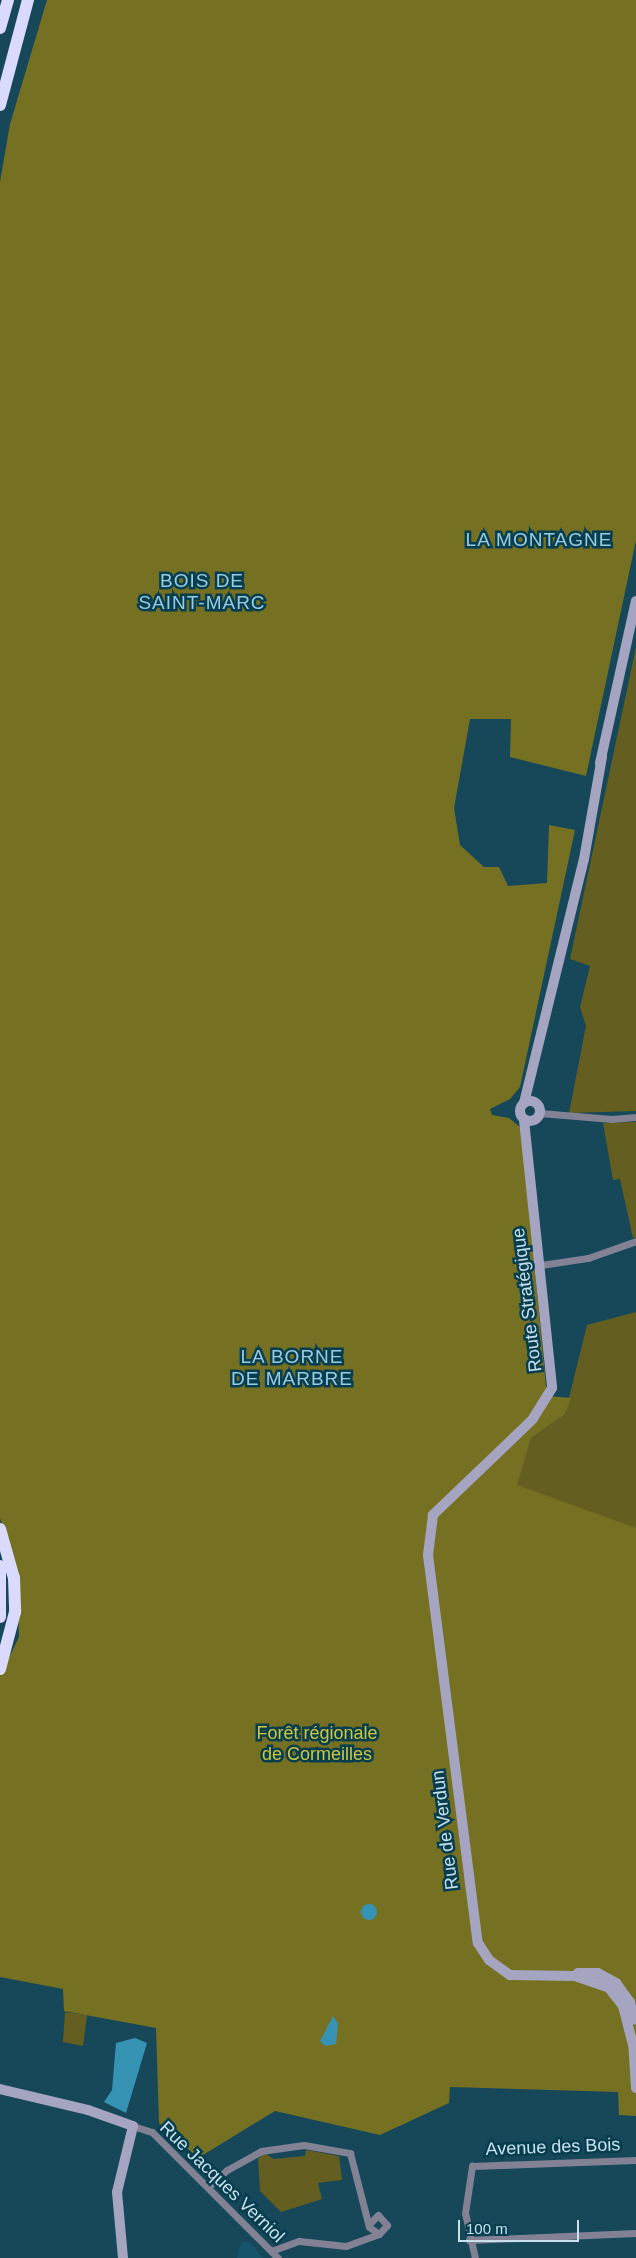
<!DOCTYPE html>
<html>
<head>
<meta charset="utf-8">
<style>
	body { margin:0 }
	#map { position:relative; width:636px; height:2258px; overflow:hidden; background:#16485a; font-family:Arial,sans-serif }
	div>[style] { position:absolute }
	.built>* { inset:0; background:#15546a }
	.green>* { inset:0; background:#645f21 }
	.forest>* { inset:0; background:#767122 }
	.water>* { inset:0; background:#3693b4 }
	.round { border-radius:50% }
	.street>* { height:7px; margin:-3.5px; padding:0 3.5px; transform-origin:3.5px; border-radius:3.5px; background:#828294 }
	.secondary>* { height:10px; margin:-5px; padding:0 5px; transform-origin:5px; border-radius:5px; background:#a5a5c2 }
	.secondary>.ring { margin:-5px; padding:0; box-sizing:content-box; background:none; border:10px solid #a5a5c2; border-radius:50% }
	.highway>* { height:12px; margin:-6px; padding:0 6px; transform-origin:6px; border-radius:6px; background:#dadafd }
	span { translate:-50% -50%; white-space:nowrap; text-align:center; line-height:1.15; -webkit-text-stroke:5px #073e4f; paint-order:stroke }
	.street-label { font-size:18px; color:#c8e0eb }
	.park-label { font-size:18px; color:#d0c63b }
	.neighbourhood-label { font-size:19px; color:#98cbe0; letter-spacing:1px }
	.scale { position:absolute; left:458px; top:2220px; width:121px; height:22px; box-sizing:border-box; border:2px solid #c8e0eb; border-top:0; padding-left:6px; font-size:15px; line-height:18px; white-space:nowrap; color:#c8e0eb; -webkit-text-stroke:4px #073e4f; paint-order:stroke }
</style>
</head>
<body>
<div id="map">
	<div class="built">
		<i style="clip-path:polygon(241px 2242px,250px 2242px,263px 2258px,237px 2258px)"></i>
	</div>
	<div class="green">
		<i style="clip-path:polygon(636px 647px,636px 1111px,569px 1113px,586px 1026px,580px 1007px,590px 966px,570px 959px)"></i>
		<i style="clip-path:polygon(636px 1122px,636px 1237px,633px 1238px,620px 1179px,613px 1180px,603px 1123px)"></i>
		<i style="clip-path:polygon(636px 1312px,636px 1535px,514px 1492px,531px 1438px,565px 1414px,587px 1325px)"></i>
		<i style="clip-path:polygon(65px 2012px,87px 2015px,83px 2046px,63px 2042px)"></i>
		<i style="clip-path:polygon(306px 2150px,339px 2156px,342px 2180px,318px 2183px,322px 2199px,281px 2212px,260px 2191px,258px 2159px,264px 2153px,274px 2159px,305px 2156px)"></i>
	</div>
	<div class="forest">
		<i style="clip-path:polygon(47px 0,636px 0,636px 540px,586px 776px,510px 757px,511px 719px,470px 719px,454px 808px,460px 845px,484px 867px,499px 867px,508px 886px,547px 883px,549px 825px,575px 830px,520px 1087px,510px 1099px,490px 1109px,492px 1115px,509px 1118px,521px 1128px,547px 1396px,571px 1398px,565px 1414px,531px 1438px,517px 1485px,636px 1528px,636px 2116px,619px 2115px,618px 2092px,450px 2087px,449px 2103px,380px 2135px,275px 2111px,198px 2158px,159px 2123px,156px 2028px,64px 2011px,63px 1989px,0 1977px,0 1676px,19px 1637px,17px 1573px,0 1518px,0 182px,10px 124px)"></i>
	</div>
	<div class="water">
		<i class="round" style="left:361px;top:1904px;width:16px;height:16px"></i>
		<i style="clip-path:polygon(333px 2016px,338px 2023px,336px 2044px,325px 2046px,320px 2041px)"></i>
		<i style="clip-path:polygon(135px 2038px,147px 2043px,126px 2113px,104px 2102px,112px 2090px,116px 2043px)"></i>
	</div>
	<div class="street">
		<i style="left:540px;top:1113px;width:72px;rotate:4.8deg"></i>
		<i style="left:612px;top:1119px;width:24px;rotate:-5deg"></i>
		<i style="left:541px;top:1265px;width:48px;rotate:-8.5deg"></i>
		<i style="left:588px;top:1258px;width:51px;rotate:-19.5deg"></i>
		<i style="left:133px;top:2126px;width:20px;rotate:18deg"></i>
		<i style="left:152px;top:2132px;width:178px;rotate:45deg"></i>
		<i style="left:208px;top:2187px;width:25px;rotate:-42deg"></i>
		<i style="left:227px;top:2170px;width:39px;rotate:-29deg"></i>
		<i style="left:261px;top:2151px;width:43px;rotate:-7.9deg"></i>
		<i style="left:304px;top:2145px;width:47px;rotate:9.9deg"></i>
		<i style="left:350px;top:2153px;width:76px;rotate:75.6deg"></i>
		<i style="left:369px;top:2227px;width:12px;rotate:35deg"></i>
		<i style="left:379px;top:2234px;width:12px;rotate:-48deg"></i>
		<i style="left:387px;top:2225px;width:13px;rotate:-132deg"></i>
		<i style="left:378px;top:2215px;width:13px;rotate:135deg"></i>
		<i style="left:469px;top:2240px;width:167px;rotate:-2.4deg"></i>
		<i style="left:271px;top:2251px;width:30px;rotate:-20deg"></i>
		<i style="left:299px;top:2241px;width:47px;rotate:6.1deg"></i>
		<i style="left:346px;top:2246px;width:35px;rotate:-20deg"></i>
		<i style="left:475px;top:2258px;width:46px;rotate:-102.5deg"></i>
		<i style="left:465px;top:2213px;width:48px;rotate:-81.5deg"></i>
		<i style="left:472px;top:2166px;width:164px;rotate:-2.1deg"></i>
	</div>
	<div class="secondary">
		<i style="left:600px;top:763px;width:166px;rotate:-77.5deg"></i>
		<i class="ring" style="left:520px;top:1101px;width:10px;height:10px"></i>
		<i style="left:524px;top:1103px;width:251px;rotate:-76.2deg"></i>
		<i style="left:584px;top:859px;width:104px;rotate:-80deg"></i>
		<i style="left:524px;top:1120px;width:269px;rotate:84deg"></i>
		<i style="left:552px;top:1388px;width:36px;rotate:122deg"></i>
		<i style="left:533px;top:1419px;width:139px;rotate:136.2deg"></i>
		<i style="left:433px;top:1515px;width:40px;rotate:97.1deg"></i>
		<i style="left:428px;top:1555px;width:391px;rotate:82.7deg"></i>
		<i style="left:478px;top:1943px;width:20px;rotate:57deg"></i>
		<i style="left:489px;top:1960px;width:26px;rotate:36deg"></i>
		<i style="left:510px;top:1975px;width:65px;rotate:0.9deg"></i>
		<i style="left:575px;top:1976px;width:36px;rotate:19deg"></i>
		<i style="left:609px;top:1988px;width:23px;rotate:52deg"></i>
		<i style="left:623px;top:2006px;width:40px;rotate:75.6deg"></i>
		<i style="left:578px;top:1973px;width:20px"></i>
		<i style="left:598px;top:1973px;width:21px;rotate:29deg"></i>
		<i style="left:616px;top:1983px;width:24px;rotate:54deg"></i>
		<i style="left:630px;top:2002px;width:18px;rotate:77deg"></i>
		<i style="left:633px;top:2040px;width:48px;rotate:86.4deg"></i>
		<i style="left:0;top:2089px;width:90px;rotate:13.4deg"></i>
		<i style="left:88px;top:2110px;width:48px;rotate:19.6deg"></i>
		<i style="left:133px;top:2126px;width:68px;rotate:103.6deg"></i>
		<i style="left:117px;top:2192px;width:66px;rotate:84.8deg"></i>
	</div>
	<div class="highway">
		<i style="left:0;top:28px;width:29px;rotate:-74deg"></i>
		<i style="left:0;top:105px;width:109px;rotate:-75.1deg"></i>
		<i style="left:0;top:1529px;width:51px;rotate:74.1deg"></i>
		<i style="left:14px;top:1578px;width:34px;rotate:88deg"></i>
		<i style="left:15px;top:1612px;width:59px;rotate:104.7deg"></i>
		<i style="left:0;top:1566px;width:51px;rotate:90deg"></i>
	</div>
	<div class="street-label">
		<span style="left:527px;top:1300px;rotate:-97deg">Route Stratégique</span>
		<span style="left:445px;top:1830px;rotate:-97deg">Rue de Verdun</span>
		<span style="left:553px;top:2147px;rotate:-2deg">Avenue des Bois</span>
		<span style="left:222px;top:2182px;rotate:44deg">Rue Jacques Verniol</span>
	</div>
	<div class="park-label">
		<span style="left:317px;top:1744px">Forêt régionale<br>de Cormeilles</span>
	</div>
	<div class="neighbourhood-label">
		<span style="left:539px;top:540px">LA MONTAGNE</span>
		<span style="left:202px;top:592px">BOIS DE<br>SAINT-MARC</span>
		<span style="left:292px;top:1368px">LA BORNE<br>DE MARBRE</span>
	</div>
	<div class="scale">100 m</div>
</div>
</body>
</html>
